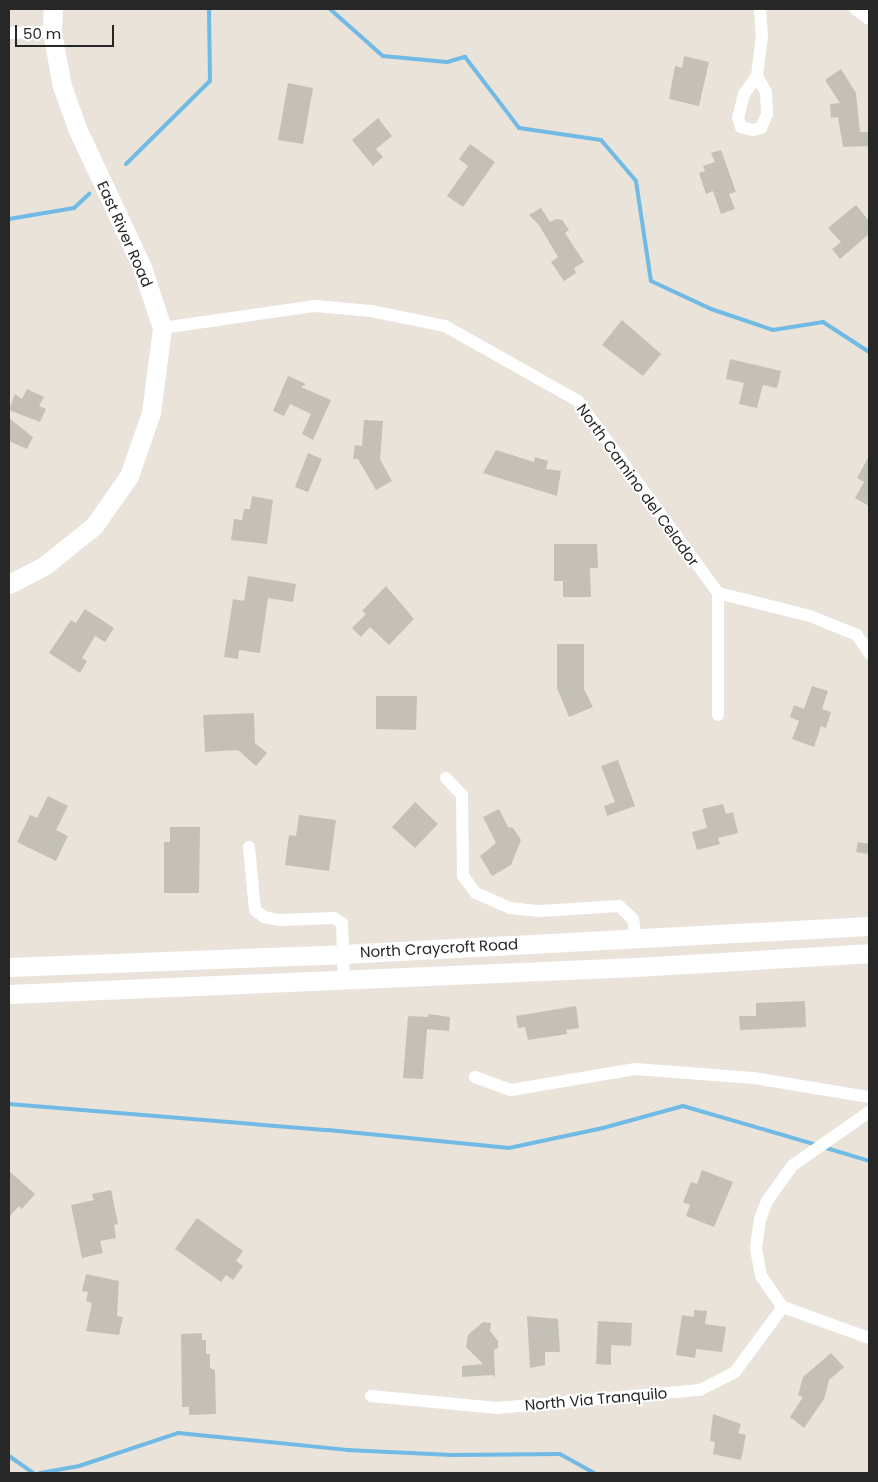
<!DOCTYPE html>
<html>
<head>
<meta charset="utf-8">
<style>
	body { margin:0 }
	#map { position:relative; width:878px; height:1482px; overflow:hidden; background:#e9e3d9; font-family:Poppins,sans-serif }
	div>[style] { position:absolute }
	.stream>* { height:4px; margin:-2px; padding:0 2px; transform-origin:2px; border-radius:2px; background:#71bae6 }
	.building>* { inset:0; background:#c4c0b8 }
	.street>* { height:12px; margin:-6px; padding:0 6px; transform-origin:6px; border-radius:6px; background:#fff }
	.secondary>* { height:19px; margin:-9.5px; padding:0 9.5px; transform-origin:9.5px; border-radius:9.5px; background:#fff }
	span { translate:-50% -50%; white-space:nowrap; text-align:center; line-height:1.15; -webkit-text-stroke:4px #fff; paint-order:stroke }
	.street-label { font-size:15px; color:#272727 }
	.frame { position:absolute; inset:0; border:10px solid #272727; pointer-events:none }
	.scale { position:absolute; left:15px; top:25px; width:99px; height:22px; box-sizing:border-box; border:2px solid #272727; border-top:0; padding-left:6px; font-size:15px; line-height:18px; white-space:nowrap; color:#272727; -webkit-text-stroke:4px #fff; paint-order:stroke }
</style>
</head>
<body>
<div id="map">
	<div class="stream">
		<i style="left:330px;top:9px;width:71px;rotate:41.6deg"></i>
		<i style="left:383px;top:56px;width:64px;rotate:5.4deg"></i>
		<i style="left:447px;top:62px;width:19px;rotate:-16deg"></i>
		<i style="left:465px;top:57px;width:89px;rotate:52.7deg"></i>
		<i style="left:519px;top:128px;width:83px;rotate:8.3deg"></i>
		<i style="left:601px;top:140px;width:54px;rotate:49.5deg"></i>
		<i style="left:636px;top:181px;width:101px;rotate:81.5deg"></i>
		<i style="left:651px;top:281px;width:66px;rotate:25deg"></i>
		<i style="left:711px;top:309px;width:65px;rotate:18.7deg"></i>
		<i style="left:773px;top:330px;width:51px;rotate:-9.1deg"></i>
		<i style="left:823px;top:322px;width:55px;rotate:33.1deg"></i>
		<i style="left:126px;top:164px;width:118px;rotate:-44.7deg"></i>
		<i style="left:210px;top:81px;width:72px;rotate:-90.8deg"></i>
		<i style="left:9px;top:219px;width:66px;rotate:-9.6deg"></i>
		<i style="left:74px;top:208px;width:21px;rotate:-43deg"></i>
		<i style="left:9px;top:1104px;width:320px;rotate:4.7deg"></i>
		<i style="left:328px;top:1130px;width:182px;rotate:5.7deg"></i>
		<i style="left:509px;top:1148px;width:96px;rotate:-12deg"></i>
		<i style="left:603px;top:1128px;width:83px;rotate:-15.4deg"></i>
		<i style="left:683px;top:1106px;width:140px;rotate:16.2deg"></i>
		<i style="left:823px;top:1147px;width:48px;rotate:16.9deg"></i>
		<i style="left:9px;top:1456px;width:29px;rotate:35deg"></i>
		<i style="left:40px;top:1473px;width:40px;rotate:-10deg"></i>
		<i style="left:79px;top:1466px;width:104px;rotate:-18.4deg"></i>
		<i style="left:178px;top:1433px;width:170px;rotate:5.7deg"></i>
		<i style="left:347px;top:1450px;width:105px;rotate:2.7deg"></i>
		<i style="left:452px;top:1455px;width:108px;rotate:-0.5deg"></i>
		<i style="left:560px;top:1454px;width:39px;rotate:29deg"></i>
	</div>
	<div class="building">
		<i style="clip-path:polygon(684px 56px,709px 62px,699px 106px,669px 99px,675px 66px,682px 68px)"></i>
		<i style="clip-path:polygon(841px 69px,856px 93px,860px 132px,869px 132px,869px 146px,843px 147px,838px 117px,831px 118px,830px 104px,840px 103px,825px 80px)"></i>
		<i style="clip-path:polygon(288px 83px,313px 88px,303px 144px,278px 140px)"></i>
		<i style="clip-path:polygon(378px 118px,392px 136px,376px 149px,383px 157px,373px 166px,352px 140px)"></i>
		<i style="clip-path:polygon(470px 144px,495px 162px,463px 207px,447px 196px,468px 166px,459px 159px)"></i>
		<i style="clip-path:polygon(721px 150px,736px 192px,729px 194px,735px 209px,721px 214px,713px 191px,706px 194px,699px 173px,705px 171px,703px 166px,715px 162px,711px 153px)"></i>
		<i style="clip-path:polygon(856px 205px,869px 221px,869px 234px,840px 259px,832px 249px,841px 242px,828px 228px)"></i>
		<i style="clip-path:polygon(541px 208px,550px 222px,556px 219px,562px 220px,569px 230px,565px 233px,584px 262px,574px 268px,576px 273px,564px 281px,551px 262px,558px 257px,539px 225px,529px 215px)"></i>
		<i style="clip-path:polygon(622px 320px,661px 354px,643px 376px,602px 345px)"></i>
		<i style="clip-path:polygon(730px 359px,781px 371px,777px 388px,763px 385px,757px 408px,739px 404px,744px 383px,726px 379px)"></i>
		<i style="clip-path:polygon(288px 376px,306px 384px,301px 387px,331px 400px,313px 440px,302px 434px,311px 414px,290px 404px,284px 416px,273px 411px)"></i>
		<i style="clip-path:polygon(27px 389px,44px 397px,39px 406px,46px 409px,40px 422px,9px 410px,15px 394px,22px 399px)"></i>
		<i style="clip-path:polygon(9px 418px,33px 437px,27px 449px,9px 441px)"></i>
		<i style="clip-path:polygon(364px 420px,383px 421px,380px 459px,392px 481px,376px 490px,358px 459px,353px 459px,355px 445px,362px 446px)"></i>
		<i style="clip-path:polygon(496px 450px,534px 462px,535px 457px,548px 461px,546px 469px,561px 471px,557px 496px,483px 473px)"></i>
		<i style="clip-path:polygon(308px 453px,322px 459px,308px 492px,295px 487px)"></i>
		<i style="clip-path:polygon(869px 456px,869px 506px,855px 498px,864px 482px,857px 478px)"></i>
		<i style="clip-path:polygon(252px 496px,273px 500px,267px 544px,231px 540px,234px 519px,242px 520px,244px 509px,250px 509px)"></i>
		<i style="clip-path:polygon(554px 544px,597px 544px,598px 568px,590px 568px,591px 597px,563px 597px,563px 581px,554px 581px)"></i>
		<i style="clip-path:polygon(248px 576px,296px 584px,293px 602px,268px 598px,260px 653px,239px 650px,238px 659px,224px 657px,233px 599px,244px 601px)"></i>
		<i style="clip-path:polygon(386px 586px,414px 619px,389px 645px,370px 627px,361px 637px,352px 628px,366px 614px,362px 611px)"></i>
		<i style="clip-path:polygon(85px 609px,114px 628px,105px 642px,95px 636px,82px 658px,87px 661px,80px 673px,49px 653px,71px 620px,76px 623px)"></i>
		<i style="clip-path:polygon(557px 644px,584px 644px,584px 689px,593px 707px,569px 717px,557px 688px)"></i>
		<i style="clip-path:polygon(812px 686px,828px 691px,822px 709px,831px 712px,826px 728px,821px 726px,814px 747px,792px 739px,799px 721px,790px 717px,794px 705px,804px 709px)"></i>
		<i style="clip-path:polygon(376px 696px,417px 696px,416px 730px,376px 729px)"></i>
		<i style="clip-path:polygon(254px 713px,255px 743px,267px 753px,256px 766px,238px 750px,205px 752px,203px 715px)"></i>
		<i style="clip-path:polygon(618px 760px,635px 806px,607px 816px,604px 806px,615px 802px,601px 766px)"></i>
		<i style="clip-path:polygon(48px 796px,68px 806px,56px 830px,68px 836px,56px 861px,17px 842px,30px 815px,37px 818px)"></i>
		<i style="clip-path:polygon(415px 802px,438px 824px,415px 848px,392px 827px)"></i>
		<i style="clip-path:polygon(723px 804px,726px 814px,733px 812px,738px 833px,718px 838px,720px 844px,697px 850px,692px 832px,707px 828px,702px 809px)"></i>
		<i style="clip-path:polygon(499px 809px,508px 827px,513px 828px,521px 840px,511px 865px,492px 876px,480px 856px,496px 843px,483px 817px)"></i>
		<i style="clip-path:polygon(299px 815px,336px 820px,329px 871px,285px 865px,289px 835px,296px 836px)"></i>
		<i style="clip-path:polygon(170px 827px,200px 827px,199px 893px,164px 893px,164px 842px,170px 842px)"></i>
		<i style="clip-path:polygon(858px 842px,869px 844px,869px 854px,856px 852px)"></i>
		<i style="clip-path:polygon(805px 1001px,806px 1027px,740px 1030px,739px 1016px,756px 1016px,756px 1003px)"></i>
		<i style="clip-path:polygon(576px 1006px,579px 1028px,566px 1030px,567px 1034px,528px 1040px,525px 1027px,518px 1028px,516px 1016px)"></i>
		<i style="clip-path:polygon(428px 1014px,450px 1017px,449px 1031px,427px 1029px,423px 1079px,403px 1078px,408px 1016px,428px 1017px)"></i>
		<i style="clip-path:polygon(702px 1170px,733px 1182px,714px 1227px,686px 1216px,690px 1205px,683px 1202px,691px 1182px,697px 1184px)"></i>
		<i style="clip-path:polygon(9px 1171px,35px 1194px,22px 1209px,19px 1206px,9px 1217px)"></i>
		<i style="clip-path:polygon(111px 1190px,118px 1224px,114px 1225px,116px 1238px,100px 1241px,103px 1253px,82px 1258px,71px 1205px,94px 1200px,92px 1194px)"></i>
		<i style="clip-path:polygon(197px 1218px,243px 1251px,236px 1261px,243px 1266px,233px 1280px,226px 1275px,221px 1282px,175px 1249px)"></i>
		<i style="clip-path:polygon(86px 1274px,119px 1281px,117px 1316px,123px 1317px,119px 1335px,86px 1331px,92px 1303px,86px 1301px,88px 1292px,82px 1291px)"></i>
		<i style="clip-path:polygon(694px 1310px,707px 1311px,705px 1324px,726px 1327px,722px 1352px,696px 1349px,695px 1358px,676px 1355px,682px 1315px,694px 1317px)"></i>
		<i style="clip-path:polygon(527px 1316px,558px 1319px,560px 1352px,545px 1352px,545px 1365px,530px 1368px)"></i>
		<i style="clip-path:polygon(598px 1321px,632px 1323px,631px 1346px,611px 1345px,611px 1365px,596px 1364px)"></i>
		<i style="clip-path:polygon(483px 1322px,491px 1323px,490px 1331px,498px 1341px,498px 1348px,494px 1350px,495px 1378px,493px 1375px,462px 1377px,462px 1366px,483px 1364px,466px 1347px,468px 1335px)"></i>
		<i style="clip-path:polygon(202px 1333px,202px 1340px,206px 1340px,206px 1354px,210px 1354px,210px 1368px,215px 1370px,216px 1414px,189px 1415px,189px 1407px,182px 1407px,181px 1334px)"></i>
		<i style="clip-path:polygon(831px 1353px,844px 1367px,829px 1380px,824px 1399px,804px 1428px,790px 1417px,803px 1397px,798px 1395px,803px 1377px)"></i>
		<i style="clip-path:polygon(713px 1414px,741px 1424px,738px 1433px,746px 1435px,741px 1460px,713px 1454px,715px 1442px,710px 1441px)"></i>
	</div>
	<div class="street">
		<i style="left:855px;top:9px;width:17px;rotate:36deg"></i>
		<i style="left:9px;top:33px;width:43px;rotate:-1.3deg"></i>
		<i style="left:757px;top:76px;width:18px;rotate:61deg"></i>
		<i style="left:766px;top:92px;width:22px;rotate:87deg"></i>
		<i style="left:767px;top:114px;width:15px;rotate:113deg"></i>
		<i style="left:761px;top:128px;width:8px;rotate:166deg"></i>
		<i style="left:753px;top:130px;width:12px;rotate:-166deg"></i>
		<i style="left:741px;top:127px;width:9px;rotate:-108deg"></i>
		<i style="left:738px;top:118px;width:25px;rotate:-76deg"></i>
		<i style="left:744px;top:94px;width:22px;rotate:-54deg"></i>
		<i style="left:757px;top:76px;width:39px;rotate:-83deg"></i>
		<i style="left:762px;top:37px;width:28px;rotate:-94deg"></i>
		<i style="left:162px;top:328px;width:155px;rotate:-8.2deg"></i>
		<i style="left:315px;top:306px;width:56px;rotate:5.1deg"></i>
		<i style="left:371px;top:311px;width:76px;rotate:11.5deg"></i>
		<i style="left:445px;top:326px;width:153px;rotate:29.4deg"></i>
		<i style="left:578px;top:401px;width:238px;rotate:53.9deg"></i>
		<i style="left:718px;top:593px;width:95px;rotate:14deg"></i>
		<i style="left:810px;top:616px;width:51px;rotate:22deg"></i>
		<i style="left:857px;top:635px;width:22px;rotate:56deg"></i>
		<i style="left:718px;top:593px;width:122px;rotate:90deg"></i>
		<i style="left:446px;top:778px;width:23px;rotate:47deg"></i>
		<i style="left:462px;top:795px;width:81px;rotate:89.3deg"></i>
		<i style="left:463px;top:876px;width:21px;rotate:53deg"></i>
		<i style="left:476px;top:893px;width:37px;rotate:24deg"></i>
		<i style="left:510px;top:908px;width:30px;rotate:6deg"></i>
		<i style="left:540px;top:911px;width:79px;rotate:-3.6deg"></i>
		<i style="left:619px;top:906px;width:19px;rotate:43deg"></i>
		<i style="left:633px;top:919px;width:20px;rotate:81deg"></i>
		<i style="left:249px;top:847px;width:63px;rotate:84.6deg"></i>
		<i style="left:255px;top:910px;width:11px;rotate:38deg"></i>
		<i style="left:264px;top:917px;width:16px;rotate:11deg"></i>
		<i style="left:280px;top:920px;width:54px;rotate:-2.1deg"></i>
		<i style="left:334px;top:918px;width:9px;rotate:32deg"></i>
		<i style="left:342px;top:923px;width:56px;rotate:88deg"></i>
		<i style="left:475px;top:1077px;width:38px;rotate:20deg"></i>
		<i style="left:511px;top:1090px;width:126px;rotate:-9.6deg"></i>
		<i style="left:635px;top:1069px;width:119px;rotate:4.3deg"></i>
		<i style="left:754px;top:1078px;width:117px;rotate:9.4deg"></i>
		<i style="left:869px;top:1112px;width:94px;rotate:145deg"></i>
		<i style="left:792px;top:1166px;width:43px;rotate:125.5deg"></i>
		<i style="left:767px;top:1201px;width:19px;rotate:111deg"></i>
		<i style="left:760px;top:1219px;width:29px;rotate:98deg"></i>
		<i style="left:756px;top:1248px;width:28px;rotate:80deg"></i>
		<i style="left:761px;top:1276px;width:38px;rotate:55deg"></i>
		<i style="left:783px;top:1307px;width:91px;rotate:19.8deg"></i>
		<i style="left:371px;top:1396px;width:127px;rotate:5.4deg"></i>
		<i style="left:497px;top:1408px;width:204px;rotate:-5.1deg"></i>
		<i style="left:700px;top:1390px;width:39px;rotate:-27deg"></i>
		<i style="left:735px;top:1372px;width:81px;rotate:-53.6deg"></i>
	</div>
	<div class="secondary">
		<i style="left:9px;top:584px;width:39px;rotate:-27deg"></i>
		<i style="left:44px;top:566px;width:64px;rotate:-38.7deg"></i>
		<i style="left:94px;top:526px;width:61px;rotate:-55deg"></i>
		<i style="left:129px;top:476px;width:67px;rotate:-70.8deg"></i>
		<i style="left:151px;top:413px;width:86px;rotate:-82.6deg"></i>
		<i style="left:162px;top:328px;width:64px;rotate:-108.2deg"></i>
		<i style="left:142px;top:267px;width:153px;rotate:-115.1deg"></i>
		<i style="left:77px;top:128px;width:45px;rotate:-109.7deg"></i>
		<i style="left:62px;top:86px;width:55px;rotate:-100.5deg"></i>
		<i style="left:52px;top:32px;width:23px;rotate:-88deg"></i>
		<i style="left:9px;top:967px;width:334px;rotate:-2.2deg"></i>
		<i style="left:343px;top:954px;width:527px;rotate:-3.05deg"></i>
		<i style="left:9px;top:994px;width:628px;rotate:-2.47deg"></i>
		<i style="left:636px;top:967px;width:233px;rotate:-3.4deg"></i>
	</div>
	<div class="street-label">
		<span style="left:125px;top:234px;rotate:66deg">East River Road</span>
		<span style="left:638px;top:485px;rotate:54deg">North Camino del Celador</span>
		<span style="left:439px;top:948px;rotate:-3deg">North Craycroft Road</span>
		<span style="left:596px;top:1399px;rotate:-5deg">North Via Tranquilo</span>
	</div>
	<div class="frame"></div>
	<div class="scale">50 m</div>
</div>
</body>
</html>
